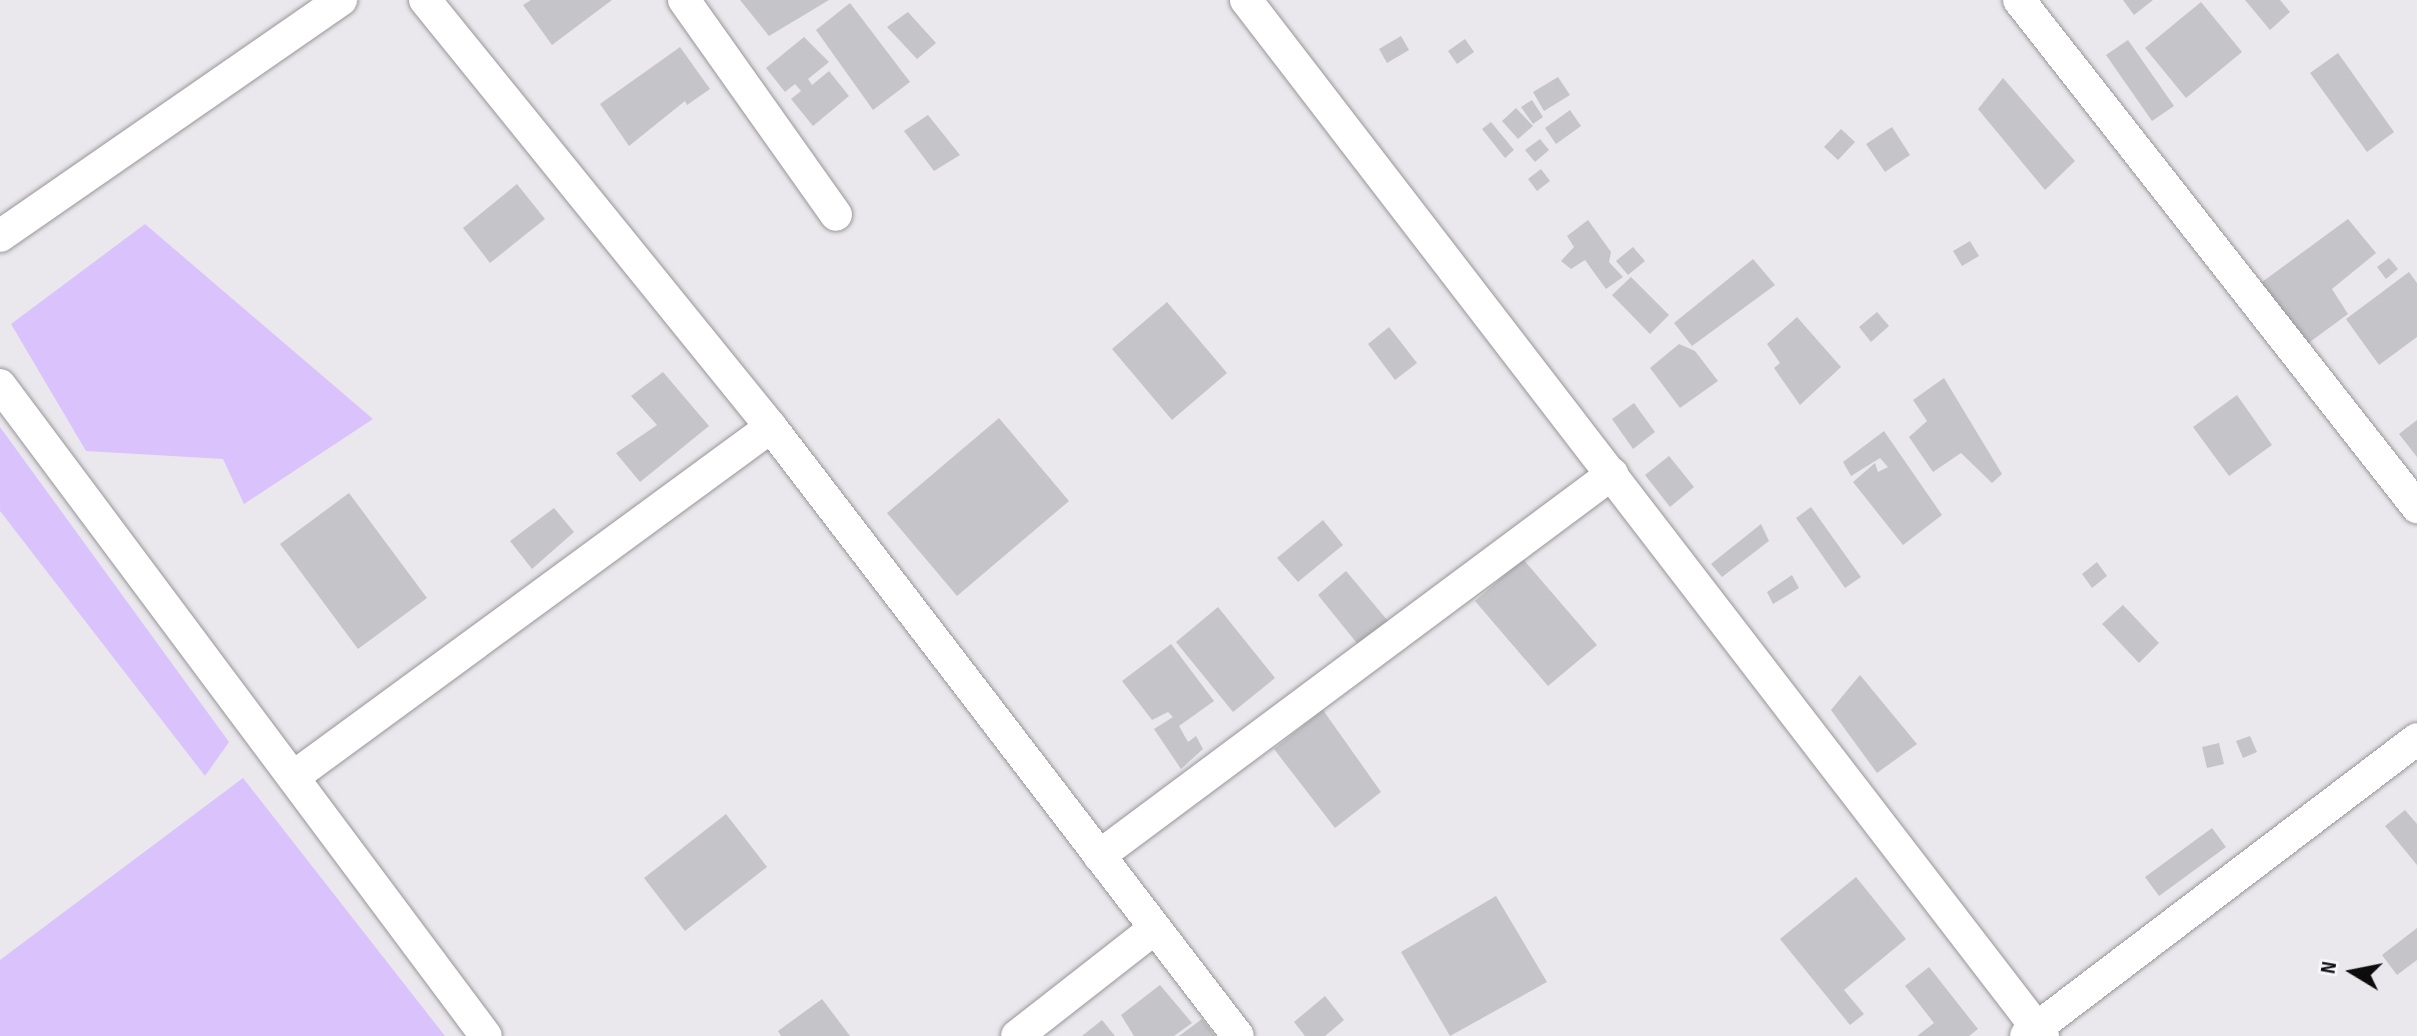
<!DOCTYPE html>
<html>
<head>
<meta charset="utf-8">
<style>
	body { margin:0 }
	#map { position:relative; width:2417px; height:1036px; overflow:hidden; background:#eae8ec; font-family:"Sofia Sans Condensed",sans-serif }
	div>[style] { position:absolute }
	.green>* { inset:0; background:#dac3fc }
	.building>* { inset:0; background:#c5c4c8 }
	.roads { filter:drop-shadow(0 0 2px #98969a) drop-shadow(0 0 2px #98969a) }
	.minor>* { height:32px; margin:-16px; padding:0 16px; transform-origin:16px; border-radius:16px; background:#fff }
	span { translate:-50% -50%; white-space:nowrap; text-align:center; line-height:1.15; -webkit-text-stroke:8px #f7f6f9; paint-order:stroke }
	.north { position:absolute; left:2313px; top:932px; width:80px; height:80px; -webkit-text-stroke:6px #f7f6f9; paint-order:stroke; rotate:280deg; font-size:22px; font-weight:700; line-height:32px; text-align:center; color:#0d0c0d }
	.north::after { content:''; display:block; margin:auto; width:28px; height:36px; background:#0d0c0d; clip-path:polygon(50% 0,100% 100%,50% 72%,0 100%) }
</style>
</head>
<body>
<div id="map">
	<div class="green">
		<i style="clip-path:polygon(145px 224px,373px 419px,244px 504px,223px 459px,86px 451px,11px 324px)"></i>
		<i style="clip-path:polygon(0 427px,229px 742px,205px 776px,0 511px)"></i>
		<i style="clip-path:polygon(243px 778px,445px 1036px,0 1036px,0 960px)"></i>
	</div>
	<div class="building">
		<i style="clip-path:polygon(531px 0,612px 0,552px 45px,523px 5px)"></i>
		<i style="clip-path:polygon(740px 0,829px 0,769px 36px)"></i>
		<i style="clip-path:polygon(2123px 0,2153px 0,2134px 15px)"></i>
		<i style="clip-path:polygon(2245px 0,2280px 0,2290px 12px,2270px 30px)"></i>
		<i style="clip-path:polygon(2201px 2px,2242px 52px,2186px 98px,2145px 48px)"></i>
		<i style="clip-path:polygon(850px 3px,910px 82px,873px 110px,816px 30px)"></i>
		<i style="clip-path:polygon(908px 12px,936px 43px,917px 59px,887px 27px)"></i>
		<i style="clip-path:polygon(1401px 36px,1409px 50px,1387px 63px,1379px 49px)"></i>
		<i style="clip-path:polygon(804px 37px,829px 62px,808px 79px,812px 85px,829px 71px,849px 96px,813px 126px,791px 99px,801px 91px,795px 84px,785px 92px,766px 68px)"></i>
		<i style="clip-path:polygon(1465px 39px,1474px 52px,1457px 64px,1448px 51px)"></i>
		<i style="clip-path:polygon(2128px 40px,2174px 106px,2152px 121px,2106px 55px)"></i>
		<i style="clip-path:polygon(680px 47px,710px 89px,687px 105px,685px 101px,629px 146px,600px 104px)"></i>
		<i style="clip-path:polygon(2338px 53px,2394px 132px,2367px 152px,2310px 73px)"></i>
		<i style="clip-path:polygon(1558px 77px,1570px 95px,1544px 111px,1533px 92px)"></i>
		<i style="clip-path:polygon(2003px 78px,2075px 161px,2045px 190px,1978px 109px)"></i>
		<i style="clip-path:polygon(1532px 100px,1543px 117px,1533px 124px,1521px 107px)"></i>
		<i style="clip-path:polygon(1516px 108px,1533px 126px,1518px 139px,1502px 121px)"></i>
		<i style="clip-path:polygon(1570px 110px,1581px 126px,1556px 144px,1545px 128px)"></i>
		<i style="clip-path:polygon(928px 115px,960px 155px,934px 171px,904px 131px)"></i>
		<i style="clip-path:polygon(1491px 122px,1514px 150px,1505px 158px,1482px 129px)"></i>
		<i style="clip-path:polygon(1892px 127px,1910px 155px,1885px 172px,1866px 144px)"></i>
		<i style="clip-path:polygon(1841px 129px,1855px 142px,1838px 160px,1824px 147px)"></i>
		<i style="clip-path:polygon(1540px 139px,1549px 150px,1535px 162px,1525px 150px)"></i>
		<i style="clip-path:polygon(1541px 169px,1550px 181px,1537px 191px,1528px 179px)"></i>
		<i style="clip-path:polygon(517px 184px,545px 219px,490px 263px,463px 228px)"></i>
		<i style="clip-path:polygon(2348px 219px,2376px 253px,2332px 289px,2348px 314px,2303px 347px,2258px 285px)"></i>
		<i style="clip-path:polygon(1588px 220px,1611px 252px,1609px 262px,1623px 277px,1606px 289px,1585px 260px,1571px 269px,1561px 261px,1574px 247px,1567px 236px)"></i>
		<i style="clip-path:polygon(1970px 241px,1979px 256px,1962px 266px,1953px 251px)"></i>
		<i style="clip-path:polygon(1633px 247px,1645px 261px,1628px 275px,1616px 261px)"></i>
		<i style="clip-path:polygon(2389px 258px,2398px 269px,2386px 279px,2377px 267px)"></i>
		<i style="clip-path:polygon(1753px 259px,1775px 285px,1692px 346px,1674px 323px)"></i>
		<i style="clip-path:polygon(2409px 272px,2417px 283px,2417px 337px,2379px 365px,2346px 319px)"></i>
		<i style="clip-path:polygon(1631px 277px,1669px 315px,1650px 334px,1612px 295px)"></i>
		<i style="clip-path:polygon(1167px 302px,1227px 373px,1172px 420px,1112px 349px)"></i>
		<i style="clip-path:polygon(1877px 312px,1889px 326px,1871px 342px,1859px 327px)"></i>
		<i style="clip-path:polygon(1797px 317px,1841px 367px,1800px 405px,1774px 368px,1780px 363px,1767px 344px)"></i>
		<i style="clip-path:polygon(1389px 327px,1417px 363px,1395px 380px,1368px 344px)"></i>
		<i style="clip-path:polygon(1679px 344px,1695px 351px,1718px 381px,1680px 408px,1650px 368px)"></i>
		<i style="clip-path:polygon(663px 372px,709px 426px,640px 482px,616px 453px,657px 425px,631px 396px)"></i>
		<i style="clip-path:polygon(1944px 378px,2002px 474px,1992px 483px,1961px 453px,1933px 472px,1909px 437px,1927px 421px,1913px 400px)"></i>
		<i style="clip-path:polygon(2237px 395px,2272px 445px,2229px 476px,2193px 427px)"></i>
		<i style="clip-path:polygon(1634px 403px,1655px 432px,1633px 449px,1612px 419px)"></i>
		<i style="clip-path:polygon(999px 418px,1069px 501px,957px 596px,887px 513px)"></i>
		<i style="clip-path:polygon(2417px 420px,2417px 457px,2399px 434px)"></i>
		<i style="clip-path:polygon(1884px 431px,1942px 515px,1903px 545px,1853px 482px,1875px 463px,1878px 472px,1888px 467px,1880px 458px,1851px 476px,1843px 462px)"></i>
		<i style="clip-path:polygon(1669px 456px,1694px 487px,1670px 507px,1645px 475px)"></i>
		<i style="clip-path:polygon(349px 493px,427px 598px,358px 649px,280px 544px)"></i>
		<i style="clip-path:polygon(1811px 507px,1861px 577px,1845px 588px,1796px 518px)"></i>
		<i style="clip-path:polygon(554px 508px,574px 532px,532px 569px,510px 541px)"></i>
		<i style="clip-path:polygon(1323px 520px,1343px 545px,1298px 582px,1277px 558px)"></i>
		<i style="clip-path:polygon(1761px 524px,1769px 541px,1722px 577px,1711px 564px)"></i>
		<i style="clip-path:polygon(1523px 559px,1597px 645px,1548px 686px,1475px 601px)"></i>
		<i style="clip-path:polygon(2097px 562px,2107px 576px,2092px 588px,2082px 574px)"></i>
		<i style="clip-path:polygon(1346px 571px,1393px 627px,1364px 652px,1318px 595px)"></i>
		<i style="clip-path:polygon(1792px 575px,1799px 588px,1773px 604px,1767px 592px)"></i>
		<i style="clip-path:polygon(2123px 605px,2159px 643px,2139px 663px,2102px 624px)"></i>
		<i style="clip-path:polygon(1218px 607px,1275px 678px,1233px 712px,1176px 642px)"></i>
		<i style="clip-path:polygon(1171px 644px,1214px 701px,1179px 726px,1188px 742px,1196px 736px,1203px 749px,1181px 769px,1154px 729px,1173px 717px,1168px 712px,1152px 720px,1122px 681px)"></i>
		<i style="clip-path:polygon(1860px 675px,1917px 744px,1877px 773px,1831px 710px)"></i>
		<i style="clip-path:polygon(1323px 710px,1381px 792px,1335px 828px,1274px 749px)"></i>
		<i style="clip-path:polygon(2250px 736px,2257px 752px,2243px 758px,2236px 741px)"></i>
		<i style="clip-path:polygon(2219px 743px,2224px 764px,2207px 768px,2202px 747px)"></i>
		<i style="clip-path:polygon(2405px 810px,2417px 824px,2417px 865px,2385px 826px)"></i>
		<i style="clip-path:polygon(726px 814px,767px 867px,685px 931px,644px 878px)"></i>
		<i style="clip-path:polygon(2212px 828px,2226px 847px,2159px 896px,2145px 877px)"></i>
		<i style="clip-path:polygon(1856px 877px,1906px 939px,1844px 990px,1864px 1014px,1850px 1025px,1780px 939px)"></i>
		<i style="clip-path:polygon(1496px 896px,1547px 982px,1450px 1036px,1401px 952px)"></i>
		<i style="clip-path:polygon(2417px 928px,2417px 960px,2397px 975px,2382px 955px)"></i>
		<i style="clip-path:polygon(1929px 967px,1978px 1029px,1969px 1036px,1917px 1036px,1934px 1023px,1905px 986px)"></i>
		<i style="clip-path:polygon(1160px 985px,1192px 1023px,1174px 1036px,1134px 1036px,1121px 1015px)"></i>
		<i style="clip-path:polygon(1325px 996px,1344px 1020px,1325px 1036px,1305px 1036px,1294px 1022px)"></i>
		<i style="clip-path:polygon(822px 999px,850px 1036px,781px 1036px,778px 1031px)"></i>
		<i style="clip-path:polygon(1202px 1019px,1215px 1036px,1179px 1036px)"></i>
		<i style="clip-path:polygon(1102px 1020px,1115px 1036px,1082px 1036px)"></i>
	</div>
	<div class="roads">
		<div class="minor">
			<i style="left:425px;top:0;width:550px;rotate:50.98deg"></i>
			<i style="left:771px;top:427px;width:767px;rotate:52.52deg"></i>
			<i style="left:684px;top:0;width:263px;rotate:54.7deg"></i>
			<i style="left:1246px;top:0;width:1307px;rotate:52.43deg"></i>
			<i style="left:2019px;top:0;width:645px;rotate:51.87deg"></i>
			<i style="left:0;top:236px;width:415px;rotate:-34.7deg"></i>
			<i style="left:0;top:385px;width:812px;rotate:53.26deg"></i>
			<i style="left:296px;top:775px;width:589px;rotate:-36.23deg"></i>
			<i style="left:1099px;top:856px;width:640px;rotate:-36.67deg"></i>
			<i style="left:1017px;top:1036px;width:175px;rotate:-38deg"></i>
			<i style="left:2026px;top:1036px;width:491px;rotate:-37.2deg"></i>
		</div>
	</div>
	<div class="north">N</div>
</div>
</body>
</html>
